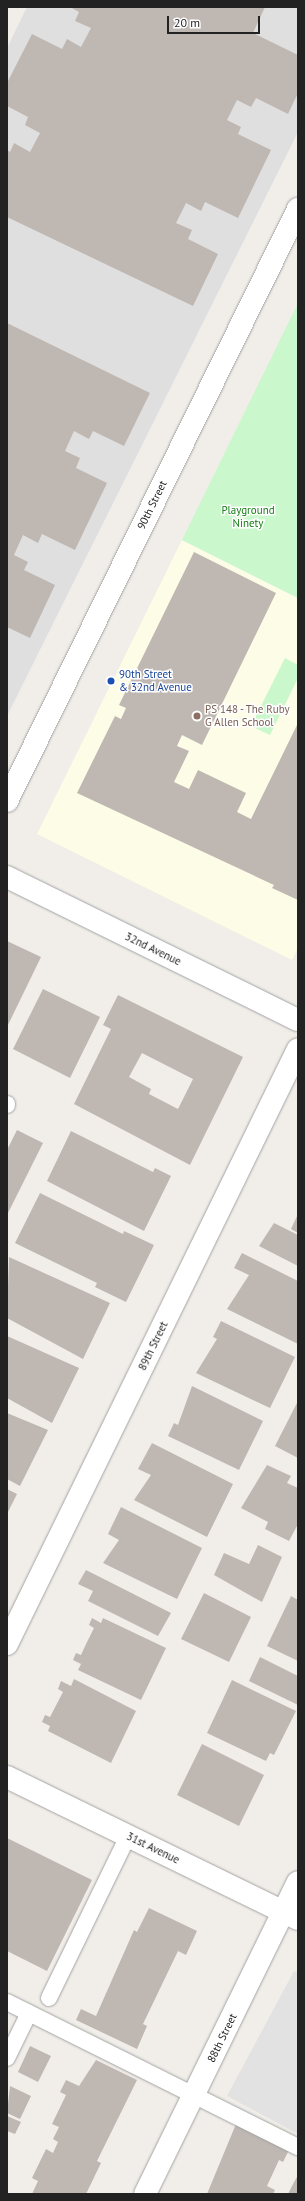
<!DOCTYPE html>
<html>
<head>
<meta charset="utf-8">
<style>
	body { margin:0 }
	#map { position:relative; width:305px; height:2201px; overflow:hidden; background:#f1eee9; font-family:"PT Sans",sans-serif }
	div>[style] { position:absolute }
	.residential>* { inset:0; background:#e0dfdf }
	.education>* { inset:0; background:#fdfce6 }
	.park>* { inset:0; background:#caf7cb }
	.parking>* { inset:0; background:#e2e2e2 }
	.building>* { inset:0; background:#bfb7b2 }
	.roads { filter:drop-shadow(0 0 1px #a3a3a3) drop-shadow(0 0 1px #a3a3a3) }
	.lane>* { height:16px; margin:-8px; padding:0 8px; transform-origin:8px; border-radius:8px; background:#fff }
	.street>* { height:22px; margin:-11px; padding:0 11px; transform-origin:11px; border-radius:11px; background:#fff }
	.dots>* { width:11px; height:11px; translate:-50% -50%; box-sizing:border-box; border:2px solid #fff; border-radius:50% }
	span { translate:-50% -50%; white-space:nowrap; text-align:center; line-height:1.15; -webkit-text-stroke:3px #fff; paint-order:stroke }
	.street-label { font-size:11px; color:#222 }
	.park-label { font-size:11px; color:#137c14 }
	.transit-label { font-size:11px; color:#164399 }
	.left { translate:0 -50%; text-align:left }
	.education-label { font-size:11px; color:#785e54 }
	.frame { position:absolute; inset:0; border:8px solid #222; pointer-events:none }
	.scale { position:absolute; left:167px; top:16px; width:93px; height:18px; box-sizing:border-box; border:2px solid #222; border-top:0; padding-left:5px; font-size:12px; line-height:14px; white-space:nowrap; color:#222; -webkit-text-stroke:3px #fff; paint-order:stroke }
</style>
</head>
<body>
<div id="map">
	<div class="residential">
		<i style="clip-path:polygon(27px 7px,298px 7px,298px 132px,7px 716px,7px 48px)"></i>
	</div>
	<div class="education">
		<i style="clip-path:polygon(182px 540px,298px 598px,298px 948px,292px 960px,37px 834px)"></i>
	</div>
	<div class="park">
		<i style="clip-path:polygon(298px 303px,298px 598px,182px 540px)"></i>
		<i style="clip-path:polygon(285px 658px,298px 665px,298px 678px,270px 735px,251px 726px)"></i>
	</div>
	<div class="parking">
		<i style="clip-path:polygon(294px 1971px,298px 1972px,298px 2134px,227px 2096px)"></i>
	</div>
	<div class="building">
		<i style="clip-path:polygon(70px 7px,265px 7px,253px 33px,298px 55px,298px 93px,288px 114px,256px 98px,251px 107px,237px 100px,227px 120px,241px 127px,238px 134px,271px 150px,238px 218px,205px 202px,201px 211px,186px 203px,176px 223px,192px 230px,188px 239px,218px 254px,193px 306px,7px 217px,7px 150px,10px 152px,14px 143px,30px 152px,40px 133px,25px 125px,28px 117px,7px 106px,7px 83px,32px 34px,62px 49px,67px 39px,81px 47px,91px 28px,75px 21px,79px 12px)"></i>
		<i style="clip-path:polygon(7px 323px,150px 393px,124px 446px,93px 431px,89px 439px,74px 431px,65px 451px,80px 458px,76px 468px,107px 483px,75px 550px,42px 534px,38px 543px,23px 535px,14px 555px,28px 562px,24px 570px,55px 585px,30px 638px,7px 627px)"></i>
		<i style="clip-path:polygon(194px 552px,276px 593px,202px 745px,182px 735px,177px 746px,189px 751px,174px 782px,189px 789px,198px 770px,246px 793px,237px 812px,251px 819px,298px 723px,298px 900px,272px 888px,274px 885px,77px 793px,115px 716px,121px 719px,126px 708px,119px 705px)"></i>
		<i style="clip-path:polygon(7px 941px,41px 957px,7px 1027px)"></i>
		<i style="clip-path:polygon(43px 989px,100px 1017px,70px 1078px,13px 1049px)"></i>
		<i style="clip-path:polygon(evenodd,118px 995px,243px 1057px,190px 1165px,74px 1104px,111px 1029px,103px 1025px,118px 995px,142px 1053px,193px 1079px,178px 1109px,149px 1094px,151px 1089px,129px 1077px,142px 1053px)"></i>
		<i style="clip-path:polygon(17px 1130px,43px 1143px,7px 1215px,7px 1150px)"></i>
		<i style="clip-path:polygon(71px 1131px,153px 1172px,155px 1168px,171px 1176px,144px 1231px,47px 1181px)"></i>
		<i style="clip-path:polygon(40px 1193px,123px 1234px,124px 1231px,154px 1245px,126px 1302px,95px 1287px,97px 1283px,15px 1243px)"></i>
		<i style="clip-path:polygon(298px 1214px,298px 1233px,291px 1229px)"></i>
		<i style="clip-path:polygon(274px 1223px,298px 1235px,298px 1266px,259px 1246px)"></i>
		<i style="clip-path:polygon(242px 1253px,298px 1281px,298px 1344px,227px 1309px,249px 1275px,234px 1268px)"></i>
		<i style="clip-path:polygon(9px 1257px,110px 1303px,83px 1359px,7px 1318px)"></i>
		<i style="clip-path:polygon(221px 1321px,295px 1357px,270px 1408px,196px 1373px,217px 1339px,213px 1337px)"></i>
		<i style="clip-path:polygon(7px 1336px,79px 1368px,52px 1423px,7px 1398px)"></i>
		<i style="clip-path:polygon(192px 1386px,263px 1421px,239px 1470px,168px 1436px,174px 1423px,178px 1425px)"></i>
		<i style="clip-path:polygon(298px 1401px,298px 1458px,275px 1446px)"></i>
		<i style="clip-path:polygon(7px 1413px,48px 1430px,20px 1486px,7px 1479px)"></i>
		<i style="clip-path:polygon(152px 1443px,233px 1484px,207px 1537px,134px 1500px,151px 1475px,138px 1469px)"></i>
		<i style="clip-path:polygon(267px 1465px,291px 1476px,287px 1483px,298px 1488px,298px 1524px,289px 1541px,265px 1529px,268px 1522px,241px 1508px)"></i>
		<i style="clip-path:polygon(7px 1489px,17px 1494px,7px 1514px)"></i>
		<i style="clip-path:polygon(121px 1507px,202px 1548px,177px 1599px,103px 1563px,119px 1540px,108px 1534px)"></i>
		<i style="clip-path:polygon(258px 1545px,282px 1557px,262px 1602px,214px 1575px,224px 1553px,249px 1564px)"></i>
		<i style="clip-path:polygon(86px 1570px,171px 1613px,158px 1636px,88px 1601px,93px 1591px,78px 1584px)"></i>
		<i style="clip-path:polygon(204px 1593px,251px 1617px,229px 1662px,181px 1639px)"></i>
		<i style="clip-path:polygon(291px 1596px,298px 1600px,298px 1661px,267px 1646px)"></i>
		<i style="clip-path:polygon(92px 1618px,101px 1623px,103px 1618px,166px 1648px,141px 1700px,78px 1670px,81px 1664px,73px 1660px,76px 1653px,81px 1655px,87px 1642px,94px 1628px,89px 1625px)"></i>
		<i style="clip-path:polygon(260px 1657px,298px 1676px,298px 1705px,249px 1681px)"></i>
		<i style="clip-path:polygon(74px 1679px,136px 1711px,111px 1763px,48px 1731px,50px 1726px,42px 1722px,45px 1715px,50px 1717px,63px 1692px,58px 1689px,61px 1681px,71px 1686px)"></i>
		<i style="clip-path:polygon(232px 1680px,296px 1711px,274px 1755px,270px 1753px,266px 1761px,207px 1733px)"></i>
		<i style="clip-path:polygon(202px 1744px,264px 1775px,239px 1826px,177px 1795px)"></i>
		<i style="clip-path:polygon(7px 1838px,92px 1880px,47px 1971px,7px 1951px)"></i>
		<i style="clip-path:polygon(149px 1908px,197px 1931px,186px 1955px,178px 1951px,143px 2024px,147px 2026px,137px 2049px,76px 2020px,81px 2009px,96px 2016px,134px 1930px,137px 1932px)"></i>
		<i style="clip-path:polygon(30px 2046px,51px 2056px,38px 2082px,18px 2072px)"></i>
		<i style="clip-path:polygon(96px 2060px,137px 2080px,97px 2161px,101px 2163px,86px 2194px,32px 2194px,38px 2181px,32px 2178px,46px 2149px,53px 2153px,58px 2142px,53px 2139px,59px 2127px,52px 2124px,66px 2095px,60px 2092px,66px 2080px,79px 2086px)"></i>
		<i style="clip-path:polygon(10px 2086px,31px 2096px,20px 2119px,7px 2113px)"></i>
		<i style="clip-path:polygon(7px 2116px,21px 2122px,15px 2134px,7px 2131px)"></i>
		<i style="clip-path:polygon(236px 2124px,289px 2150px,283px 2162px,279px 2160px,267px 2186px,275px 2190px,273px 2194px,207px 2194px)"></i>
		<i style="clip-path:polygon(298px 2175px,298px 2194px,288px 2194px,293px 2184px)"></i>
	</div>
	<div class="roads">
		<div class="lane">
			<i style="left:7px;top:1104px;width:1px;rotate:90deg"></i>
			<i style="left:49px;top:1998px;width:180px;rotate:-64deg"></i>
			<i style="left:7px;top:2002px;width:325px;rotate:26.5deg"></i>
			<i style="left:7px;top:2058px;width:50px;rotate:-63.9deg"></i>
		</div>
		<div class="street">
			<i style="left:7px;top:801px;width:660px;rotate:-63.82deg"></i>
			<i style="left:7px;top:877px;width:324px;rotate:26.2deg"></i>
			<i style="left:7px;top:1644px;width:662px;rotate:-63.94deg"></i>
			<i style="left:7px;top:1777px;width:324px;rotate:26deg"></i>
			<i style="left:145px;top:2194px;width:347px;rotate:-63.9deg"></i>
		</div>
	</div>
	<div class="dots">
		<i style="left:111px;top:681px;background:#1a4fb4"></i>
		<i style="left:197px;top:716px;background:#8d6e63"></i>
	</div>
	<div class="street-label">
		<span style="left:152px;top:505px;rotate:-64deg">90th Street</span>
		<span style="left:153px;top:949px;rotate:26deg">32nd Avenue</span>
		<span style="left:153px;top:1346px;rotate:-64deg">89th Street</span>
		<span style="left:153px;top:1848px;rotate:26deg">31st Avenue</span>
		<span style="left:222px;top:2038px;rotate:-64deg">88th Street</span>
	</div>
	<div class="park-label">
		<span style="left:248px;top:517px">Playground<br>Ninety</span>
	</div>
	<div class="transit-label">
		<span class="left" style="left:119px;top:681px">90th Street<br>&amp; 32nd Avenue</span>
	</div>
	<div class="education-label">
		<span class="left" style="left:205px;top:716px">PS 148 - The Ruby<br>G Allen School</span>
	</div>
	<div class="frame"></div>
	<div class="scale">20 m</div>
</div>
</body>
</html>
